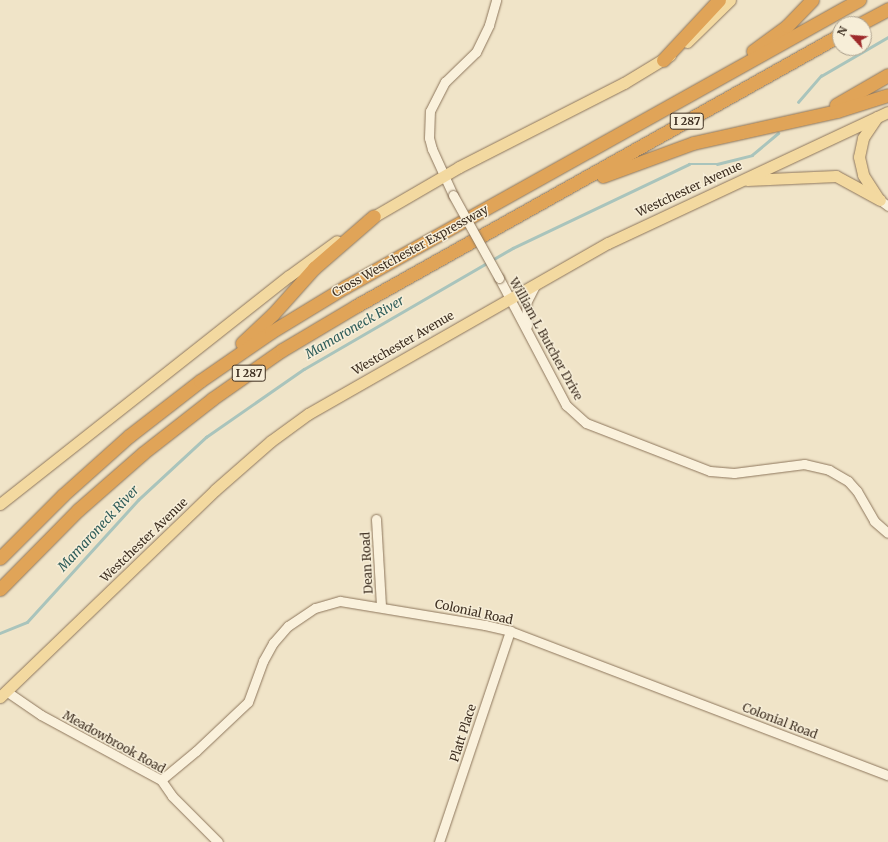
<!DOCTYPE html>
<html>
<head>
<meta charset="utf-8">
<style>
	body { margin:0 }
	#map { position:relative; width:888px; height:842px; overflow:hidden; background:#f0e4c8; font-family:Merriweather,serif }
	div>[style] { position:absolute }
	.stream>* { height:2.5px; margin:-1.25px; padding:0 1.25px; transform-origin:1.25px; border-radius:1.25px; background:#a9c4bc }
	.roads { filter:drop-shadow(0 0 1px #8d765c) drop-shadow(0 0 1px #8d765c) }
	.minor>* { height:9px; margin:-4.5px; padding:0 4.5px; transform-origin:4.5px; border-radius:4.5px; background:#faf1dc }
	.major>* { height:11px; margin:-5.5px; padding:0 5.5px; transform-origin:5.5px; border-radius:5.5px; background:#f3d9a0 }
	.highway>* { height:13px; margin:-6.5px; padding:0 6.5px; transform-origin:6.5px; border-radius:6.5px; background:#e0a458 }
	.bridges { filter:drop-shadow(0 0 1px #8d765c) drop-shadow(0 0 1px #8d765c) }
	.minor-bridge>* { height:9px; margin:-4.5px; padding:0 4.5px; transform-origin:4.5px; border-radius:4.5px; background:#faf1dc }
	span { translate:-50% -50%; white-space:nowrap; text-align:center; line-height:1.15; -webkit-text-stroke:3px #f7eed8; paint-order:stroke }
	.shield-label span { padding:1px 3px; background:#f7eed8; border:1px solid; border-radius:3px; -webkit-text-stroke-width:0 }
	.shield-label { font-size:11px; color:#3d2e20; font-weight:700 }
	.street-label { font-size:12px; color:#3d2e20 }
	.water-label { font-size:13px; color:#2f5d5a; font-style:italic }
	.north { position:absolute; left:832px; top:16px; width:40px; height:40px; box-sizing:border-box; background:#f7eed8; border:1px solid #ada18e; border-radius:50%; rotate:296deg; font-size:11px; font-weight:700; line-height:16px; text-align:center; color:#3d2e20 }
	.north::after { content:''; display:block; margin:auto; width:14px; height:18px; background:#9e2a2b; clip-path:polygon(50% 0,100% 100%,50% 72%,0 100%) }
</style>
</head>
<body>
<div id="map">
	<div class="stream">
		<i style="left:798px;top:102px;width:35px;rotate:-49deg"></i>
		<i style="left:821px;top:76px;width:78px;rotate:-30.2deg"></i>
		<i style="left:0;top:633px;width:29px;rotate:-22deg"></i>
		<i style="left:27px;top:622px;width:165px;rotate:-47.7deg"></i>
		<i style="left:138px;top:500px;width:93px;rotate:-42.8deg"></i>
		<i style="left:206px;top:437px;width:119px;rotate:-34.8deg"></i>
		<i style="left:304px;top:369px;width:241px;rotate:-30.1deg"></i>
		<i style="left:513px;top:248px;width:195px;rotate:-25.5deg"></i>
		<i style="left:689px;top:164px;width:28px"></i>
		<i style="left:717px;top:164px;width:36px;rotate:-14deg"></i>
		<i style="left:752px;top:155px;width:34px;rotate:-40deg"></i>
	</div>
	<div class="roads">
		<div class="minor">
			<i style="left:453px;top:195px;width:51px;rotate:-114.5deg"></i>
			<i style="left:432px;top:149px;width:11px;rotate:-105deg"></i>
			<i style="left:429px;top:138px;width:27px;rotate:-88deg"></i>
			<i style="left:430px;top:111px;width:33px;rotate:-63deg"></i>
			<i style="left:445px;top:82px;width:43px;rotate:-44.1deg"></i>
			<i style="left:476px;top:52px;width:30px;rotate:-64deg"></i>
			<i style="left:489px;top:25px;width:26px;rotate:-74deg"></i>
			<i style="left:880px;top:200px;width:10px;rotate:37deg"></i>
			<i style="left:499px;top:278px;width:144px;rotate:62.2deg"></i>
			<i style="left:566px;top:405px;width:27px;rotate:42deg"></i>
			<i style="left:586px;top:423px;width:133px;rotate:21.2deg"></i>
			<i style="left:710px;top:471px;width:24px;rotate:5deg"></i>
			<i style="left:734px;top:473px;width:71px;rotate:-7.3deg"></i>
			<i style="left:804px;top:464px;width:26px;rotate:13deg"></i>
			<i style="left:829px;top:470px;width:22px;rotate:30deg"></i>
			<i style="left:848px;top:481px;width:13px;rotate:48deg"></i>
			<i style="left:857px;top:491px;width:34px;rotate:60deg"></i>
			<i style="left:874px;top:521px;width:18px;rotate:41deg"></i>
			<i style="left:527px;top:326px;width:23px;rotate:-92deg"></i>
			<i style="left:526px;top:303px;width:20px;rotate:-63deg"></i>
			<i style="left:376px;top:519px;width:88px;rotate:86.7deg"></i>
			<i style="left:6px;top:691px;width:42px;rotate:34.4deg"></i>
			<i style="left:41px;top:715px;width:136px;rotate:28.4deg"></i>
			<i style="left:161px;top:780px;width:19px;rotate:55deg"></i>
			<i style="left:172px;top:796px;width:65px;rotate:45deg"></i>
			<i style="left:161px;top:780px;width:45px;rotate:-39.6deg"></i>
			<i style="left:196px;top:751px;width:71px;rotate:-43.3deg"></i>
			<i style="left:248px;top:702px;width:44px;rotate:-69.9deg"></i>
			<i style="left:263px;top:661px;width:21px;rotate:-61deg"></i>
			<i style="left:273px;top:643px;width:23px;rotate:-49deg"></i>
			<i style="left:288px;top:626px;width:32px;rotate:-34deg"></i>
			<i style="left:315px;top:608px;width:26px;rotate:-16deg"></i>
			<i style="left:340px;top:601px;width:147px;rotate:9.4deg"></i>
			<i style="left:485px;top:625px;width:26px;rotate:13deg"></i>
			<i style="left:510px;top:631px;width:404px;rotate:20.9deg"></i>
			<i style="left:439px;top:842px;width:223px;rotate:-71.4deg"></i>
		</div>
		<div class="major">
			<i style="left:687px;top:42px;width:60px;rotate:-44.3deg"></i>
			<i style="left:877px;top:117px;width:25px;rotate:124deg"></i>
			<i style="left:863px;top:138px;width:19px;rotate:102deg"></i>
			<i style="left:859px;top:157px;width:18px;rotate:77deg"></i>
			<i style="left:863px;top:175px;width:27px;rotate:57deg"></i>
			<i style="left:747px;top:180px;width:89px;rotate:-2.6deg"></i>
			<i style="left:836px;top:176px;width:50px;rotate:28.6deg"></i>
			<i style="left:368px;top:220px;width:105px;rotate:-30.2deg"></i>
			<i style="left:459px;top:167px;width:185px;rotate:-27deg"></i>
			<i style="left:624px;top:83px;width:54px;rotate:-31.3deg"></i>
			<i style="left:0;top:504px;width:368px;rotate:-38.3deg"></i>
			<i style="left:289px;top:276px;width:59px;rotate:-36.1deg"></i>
			<i style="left:0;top:697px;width:298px;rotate:-43.9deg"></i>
			<i style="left:215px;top:490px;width:74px;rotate:-41.2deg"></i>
			<i style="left:271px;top:441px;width:46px;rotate:-36.1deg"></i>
			<i style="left:308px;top:414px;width:345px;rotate:-29.7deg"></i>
			<i style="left:608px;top:243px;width:309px;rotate:-25.1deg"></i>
		</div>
		<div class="highway">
			<i style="left:860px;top:24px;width:32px;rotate:-28deg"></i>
			<i style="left:753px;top:51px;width:42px;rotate:-36.3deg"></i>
			<i style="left:787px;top:26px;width:36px;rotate:-46deg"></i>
			<i style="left:663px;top:60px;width:82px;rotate:-47deg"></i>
			<i style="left:836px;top:105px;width:60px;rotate:-30deg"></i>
			<i style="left:603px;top:176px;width:96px;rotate:-20.1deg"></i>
			<i style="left:693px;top:143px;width:148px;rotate:-12.5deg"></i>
			<i style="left:837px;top:111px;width:53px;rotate:-17.4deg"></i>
			<i style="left:242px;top:343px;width:42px;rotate:-43.1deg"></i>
			<i style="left:273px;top:314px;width:62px;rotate:-48.3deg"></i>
			<i style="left:314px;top:268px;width:79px;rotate:-40.9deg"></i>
			<i style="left:0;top:558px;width:89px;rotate:-45deg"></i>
			<i style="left:63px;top:495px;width:89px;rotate:-41.8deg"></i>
			<i style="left:129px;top:436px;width:90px;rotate:-37.8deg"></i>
			<i style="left:200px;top:381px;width:86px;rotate:-34.6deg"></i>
			<i style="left:271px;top:332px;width:87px;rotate:-31.3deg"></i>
			<i style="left:345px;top:287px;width:589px;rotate:-29.18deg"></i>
			<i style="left:0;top:589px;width:111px;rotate:-45.4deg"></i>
			<i style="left:78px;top:510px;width:86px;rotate:-41.2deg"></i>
			<i style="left:143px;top:453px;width:88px;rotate:-38deg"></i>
			<i style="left:212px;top:399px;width:85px;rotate:-35deg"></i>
			<i style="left:282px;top:350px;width:86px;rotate:-30.7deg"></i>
			<i style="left:356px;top:306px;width:555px;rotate:-29.25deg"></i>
		</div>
	</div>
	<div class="bridges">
		<div class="minor-bridge">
			<i style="left:453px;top:195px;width:95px;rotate:61deg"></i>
		</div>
	</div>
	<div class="shield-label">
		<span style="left:687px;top:121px">I 287</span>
		<span style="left:249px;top:373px">I 287</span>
	</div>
	<div class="street-label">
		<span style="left:689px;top:189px;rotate:-25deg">Westchester Avenue</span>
		<span style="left:410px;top:251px;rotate:-29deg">Cross Westchester Expressway</span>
		<span style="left:546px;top:339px;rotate:61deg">William L Butcher Drive</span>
		<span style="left:403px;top:343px;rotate:-30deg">Westchester Avenue</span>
		<span style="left:144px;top:540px;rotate:-44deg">Westchester Avenue</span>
		<span style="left:367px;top:563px;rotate:-93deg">Dean Road</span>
		<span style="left:474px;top:612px;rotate:12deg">Colonial Road</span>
		<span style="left:780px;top:721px;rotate:21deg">Colonial Road</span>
		<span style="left:463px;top:733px;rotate:-72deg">Platt Place</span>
		<span style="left:114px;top:742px;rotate:29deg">Meadowbrook Road</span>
	</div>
	<div class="water-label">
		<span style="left:355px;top:328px;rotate:-30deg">Mamaroneck River</span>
		<span style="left:99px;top:529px;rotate:-47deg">Mamaroneck River</span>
	</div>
	<div class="north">N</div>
</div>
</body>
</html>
